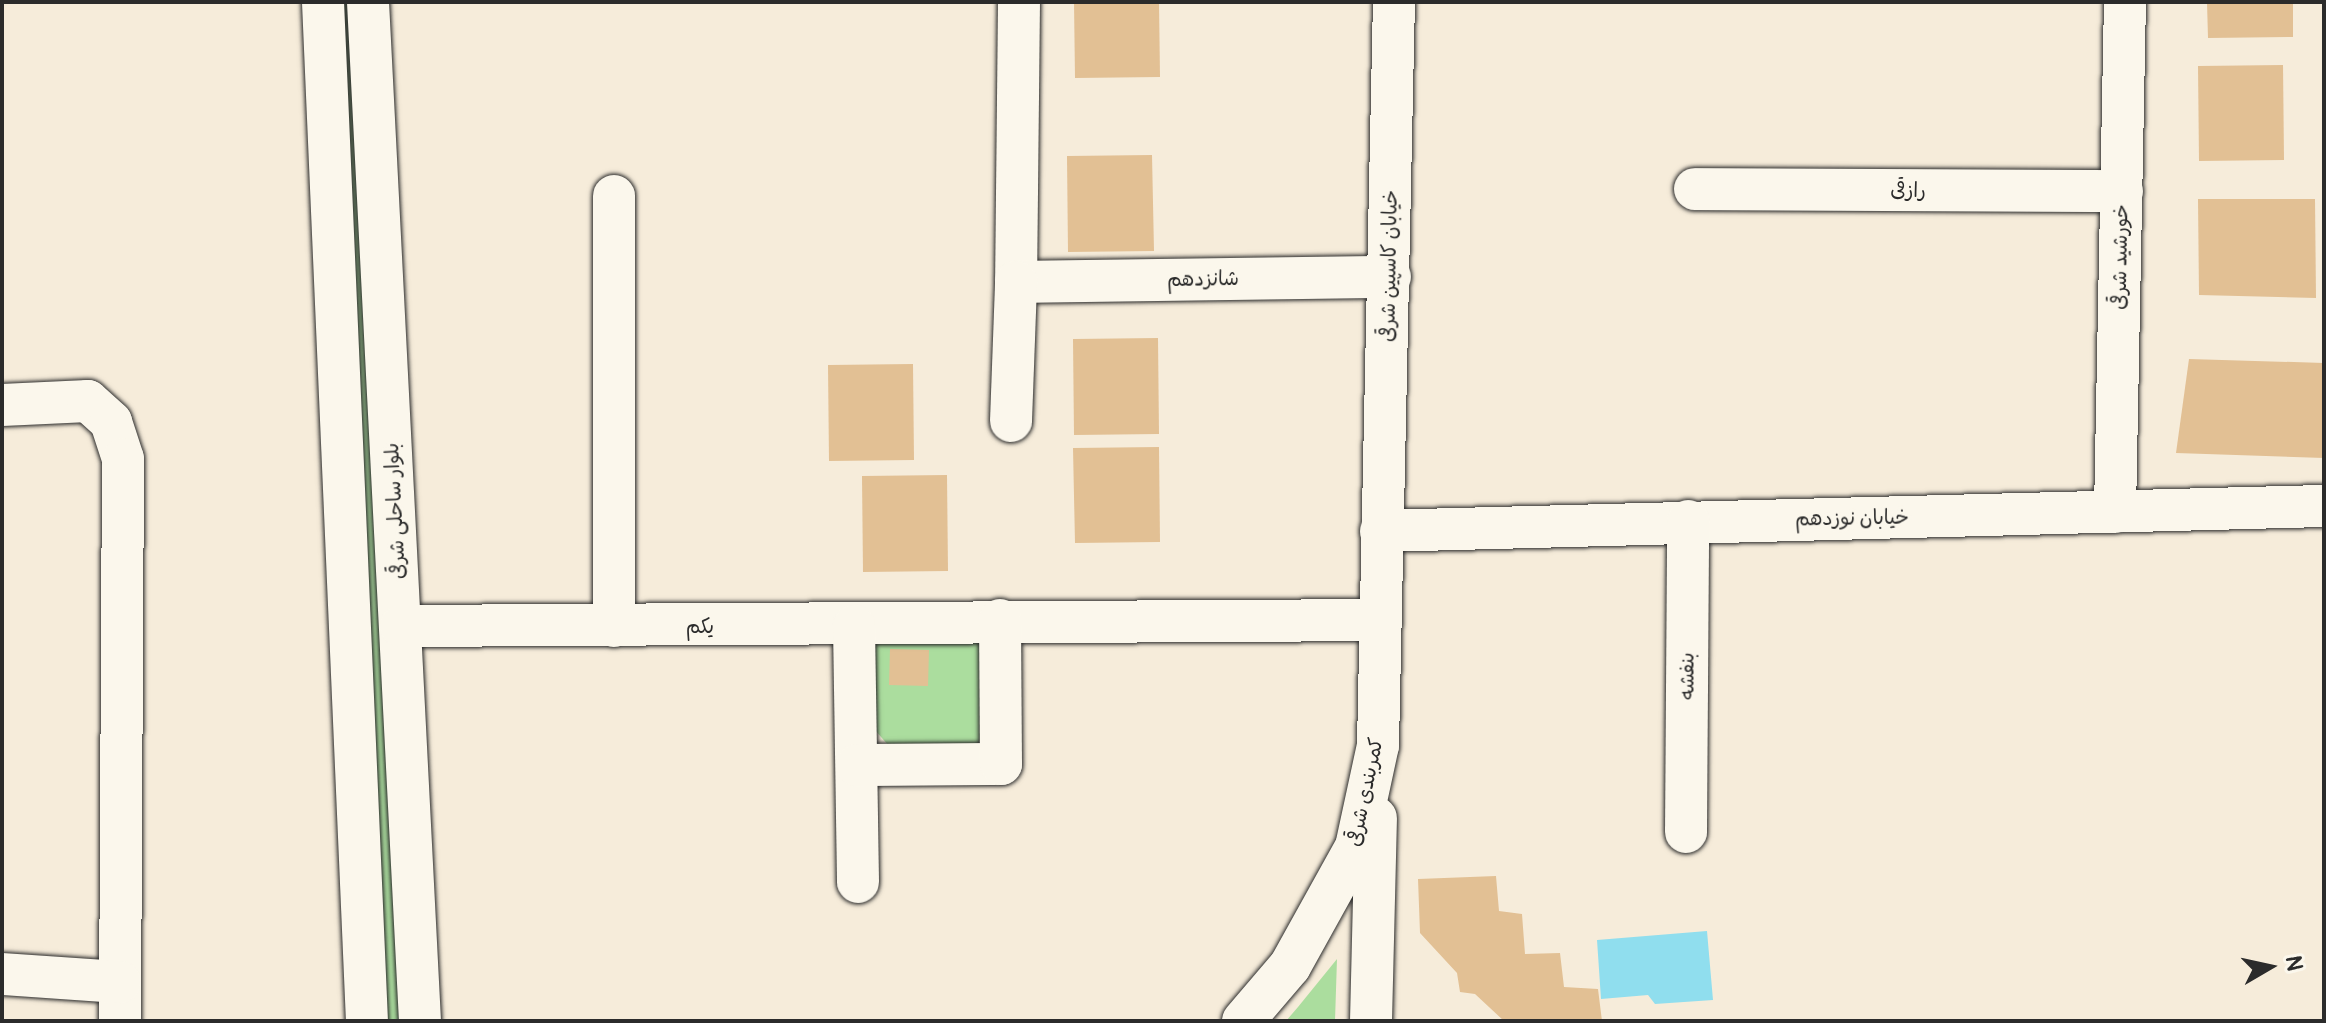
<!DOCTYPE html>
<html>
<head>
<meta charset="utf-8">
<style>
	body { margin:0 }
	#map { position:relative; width:2326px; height:1023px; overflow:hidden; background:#f6ecda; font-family:Pangolin,"Playpen Sans Arabic",sans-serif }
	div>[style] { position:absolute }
	.green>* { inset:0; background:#abdd9e }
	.water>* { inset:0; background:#90deee }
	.building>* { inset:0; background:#e2c094 }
	.roads { filter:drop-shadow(0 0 2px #2b2b2b) drop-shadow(0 0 2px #2b2b2b) }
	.minor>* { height:42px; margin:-21px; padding:0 21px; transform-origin:21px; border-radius:21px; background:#fbf7ec }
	span { translate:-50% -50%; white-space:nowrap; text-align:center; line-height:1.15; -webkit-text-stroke:6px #fbf7ec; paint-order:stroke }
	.street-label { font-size:20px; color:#2b2b2b }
	.frame { position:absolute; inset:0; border:4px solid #2b2b2b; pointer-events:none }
	.north { position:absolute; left:2230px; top:927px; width:80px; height:80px; -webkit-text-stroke:6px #fbf7ec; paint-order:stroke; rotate:81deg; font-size:22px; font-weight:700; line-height:32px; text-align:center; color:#2b2b2b }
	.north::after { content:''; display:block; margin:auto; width:28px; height:36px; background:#2b2b2b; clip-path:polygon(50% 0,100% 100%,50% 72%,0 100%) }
</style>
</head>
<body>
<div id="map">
	<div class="green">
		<i style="clip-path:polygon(340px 2px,356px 2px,400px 1021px,384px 1021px)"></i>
		<i style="clip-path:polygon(892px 624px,990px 644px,992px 727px,976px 746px,889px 746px,874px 729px,874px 645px)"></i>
		<i style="clip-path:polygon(1337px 959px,1335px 1021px,1286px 1021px,1298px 1007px)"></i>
	</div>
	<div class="water">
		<i style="clip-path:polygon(1707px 931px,1713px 1000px,1655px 1004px,1648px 995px,1601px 999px,1597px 940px)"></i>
	</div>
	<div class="building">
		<i style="clip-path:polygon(1074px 2px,1159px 2px,1160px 77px,1075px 78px)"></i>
		<i style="clip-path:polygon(2207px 2px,2293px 2px,2293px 37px,2208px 38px)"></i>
		<i style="clip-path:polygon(2283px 65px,2284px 160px,2199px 161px,2198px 66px)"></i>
		<i style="clip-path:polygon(1152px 155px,1154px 251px,1068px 252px,1067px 156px)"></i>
		<i style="clip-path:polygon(2198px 199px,2315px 199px,2316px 298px,2199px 295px)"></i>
		<i style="clip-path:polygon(1158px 338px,1159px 434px,1074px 435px,1073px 339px)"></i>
		<i style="clip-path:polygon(2189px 359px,2324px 363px,2324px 458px,2176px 453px)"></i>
		<i style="clip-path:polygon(913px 364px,914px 460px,829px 461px,828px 365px)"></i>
		<i style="clip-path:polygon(1159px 447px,1160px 542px,1075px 543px,1073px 448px)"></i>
		<i style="clip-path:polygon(947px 475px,948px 571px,863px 572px,862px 476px)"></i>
		<i style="clip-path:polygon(890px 649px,929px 650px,928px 686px,889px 685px)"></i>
		<i style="clip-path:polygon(1496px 876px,1499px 911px,1522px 914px,1525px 954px,1560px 953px,1564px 987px,1598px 989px,1602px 1021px,1504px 1021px,1475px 994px,1460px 992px,1457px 973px,1420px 933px,1418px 879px)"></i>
	</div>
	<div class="roads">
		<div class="minor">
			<i style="left:323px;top:2px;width:1020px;rotate:87.53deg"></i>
			<i style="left:368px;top:2px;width:1020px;rotate:87.08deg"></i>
			<i style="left:1019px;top:2px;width:280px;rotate:90.6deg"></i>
			<i style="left:1016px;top:282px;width:374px;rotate:-0.8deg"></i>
			<i style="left:1695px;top:189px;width:427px;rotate:0.3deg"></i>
			<i style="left:2px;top:405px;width:86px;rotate:-2.7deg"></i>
			<i style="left:88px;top:401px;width:31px;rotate:42deg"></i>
			<i style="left:111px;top:422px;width:39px;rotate:72deg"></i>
			<i style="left:123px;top:459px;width:562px;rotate:90.31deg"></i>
			<i style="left:1011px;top:421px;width:139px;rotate:-87.9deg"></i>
			<i style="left:2115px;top:512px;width:510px;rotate:-88.88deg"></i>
			<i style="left:1381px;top:531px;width:943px;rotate:-1.52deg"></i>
			<i style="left:401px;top:626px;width:979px;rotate:-0.35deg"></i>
			<i style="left:614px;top:626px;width:430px;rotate:-90deg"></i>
			<i style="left:854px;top:626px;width:256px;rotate:89.1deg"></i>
			<i style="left:857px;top:765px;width:144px;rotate:-0.4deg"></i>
			<i style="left:1001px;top:764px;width:144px;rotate:-90.4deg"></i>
			<i style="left:1686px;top:832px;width:311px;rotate:-89.6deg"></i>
			<i style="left:2px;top:974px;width:118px;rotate:3.9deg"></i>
			<i style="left:1243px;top:1021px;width:72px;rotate:-49.5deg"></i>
			<i style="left:1290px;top:966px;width:136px;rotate:-61deg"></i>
			<i style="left:1356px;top:847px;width:104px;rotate:-77.8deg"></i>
			<i style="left:1378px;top:745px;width:743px;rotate:-88.77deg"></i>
			<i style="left:1371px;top:1021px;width:203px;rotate:-88.6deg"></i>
		</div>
	</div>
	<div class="street-label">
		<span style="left:1908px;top:190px">رازقی</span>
		<span style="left:2120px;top:257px;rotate:-89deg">خورشید شرقی</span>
		<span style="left:1389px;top:266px;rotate:-89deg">خیابان کاسپین شرقی</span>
		<span style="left:1203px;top:279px;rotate:-1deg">شانزدهم</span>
		<span style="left:395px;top:511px;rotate:-93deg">بلوار ساحلی شرقی</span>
		<span style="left:1852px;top:518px;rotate:-1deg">خیابان نوزدهم</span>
		<span style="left:700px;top:626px">یکم</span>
		<span style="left:1687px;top:676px;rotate:-90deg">بنفشه</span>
		<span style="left:1365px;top:792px;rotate:-78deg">کمربندی شرقی</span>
	</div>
	<div class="frame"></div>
	<div class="north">N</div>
</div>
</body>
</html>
